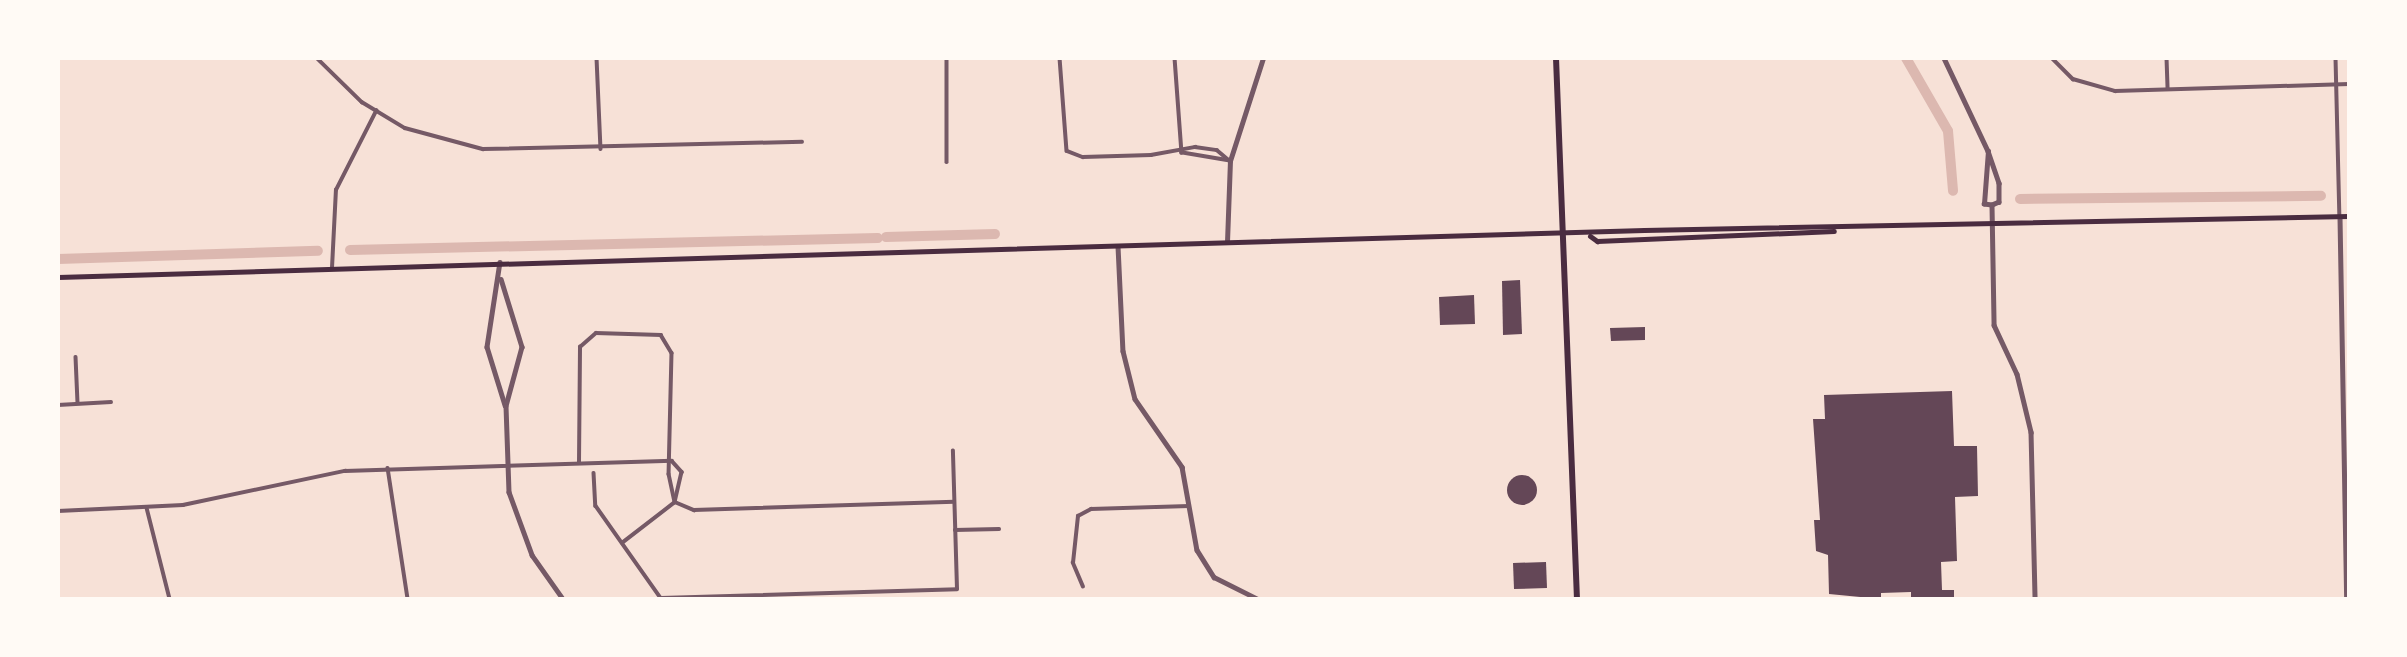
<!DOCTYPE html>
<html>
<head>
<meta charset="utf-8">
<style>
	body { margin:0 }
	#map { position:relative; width:2407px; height:657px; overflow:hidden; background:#f7e1d7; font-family:Lato,sans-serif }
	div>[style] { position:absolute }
	.canal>* { height:10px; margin:-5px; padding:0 5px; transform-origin:5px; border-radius:5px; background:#dcb8b0 }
	.building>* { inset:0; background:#644757 }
	.round { border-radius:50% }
	.minor>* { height:3.5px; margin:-1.75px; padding:0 1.75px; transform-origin:1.75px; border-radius:1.75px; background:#755966 }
	.tertiary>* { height:4.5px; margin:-2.25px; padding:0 2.25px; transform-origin:2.25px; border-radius:2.25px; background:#755966 }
	.secondary>* { height:5px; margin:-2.5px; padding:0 2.5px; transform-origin:2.5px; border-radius:2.5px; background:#4a2c40 }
	.primary>* { height:6px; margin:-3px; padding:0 3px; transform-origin:3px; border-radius:3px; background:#4a2c40 }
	span { translate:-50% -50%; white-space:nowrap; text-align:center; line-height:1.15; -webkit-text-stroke:6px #fffaf5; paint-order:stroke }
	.frame { position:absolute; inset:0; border:60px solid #fffaf5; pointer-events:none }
</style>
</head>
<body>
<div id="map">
	<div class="canal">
		<i style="left:1906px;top:58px;width:84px;rotate:60.1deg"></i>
		<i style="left:1948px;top:131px;width:60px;rotate:85.2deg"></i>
		<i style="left:2020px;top:199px;width:301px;rotate:-0.6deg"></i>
		<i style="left:886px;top:237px;width:109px;rotate:-1.6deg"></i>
		<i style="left:350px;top:250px;width:528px;rotate:-1.3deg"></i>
		<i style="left:58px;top:259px;width:260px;rotate:-1.8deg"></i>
	</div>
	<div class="building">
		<i style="clip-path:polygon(1520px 280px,1522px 334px,1503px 335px,1502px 281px)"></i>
		<i style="clip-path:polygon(1474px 295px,1475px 324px,1440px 325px,1439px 297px)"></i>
		<i style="clip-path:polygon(1645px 327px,1645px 340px,1611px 341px,1610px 328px)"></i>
		<i style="clip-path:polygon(1952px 391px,1954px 446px,1977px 446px,1978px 496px,1955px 497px,1957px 561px,1941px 562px,1942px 590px,1954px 590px,1954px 599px,1911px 599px,1911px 592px,1881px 593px,1881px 599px,1829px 594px,1828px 555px,1816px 551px,1814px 520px,1820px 520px,1813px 419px,1825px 419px,1824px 395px)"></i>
		<i class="round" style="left:1507px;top:475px;width:30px;height:30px"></i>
		<i style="clip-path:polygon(1546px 562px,1547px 588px,1514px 589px,1513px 563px)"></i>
	</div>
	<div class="minor">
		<i style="left:317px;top:58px;width:63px;rotate:44.4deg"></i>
		<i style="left:362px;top:102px;width:50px;rotate:31.2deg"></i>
		<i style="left:405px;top:128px;width:81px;rotate:15.1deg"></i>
		<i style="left:483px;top:149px;width:319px;rotate:-1.3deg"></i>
		<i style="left:597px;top:58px;width:91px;rotate:87.5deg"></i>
		<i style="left:947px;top:58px;width:104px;rotate:90deg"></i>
		<i style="left:1060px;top:58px;width:93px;rotate:85.7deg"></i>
		<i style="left:1067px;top:151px;width:17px;rotate:21deg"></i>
		<i style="left:1083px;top:157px;width:68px;rotate:-1.7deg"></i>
		<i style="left:1151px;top:155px;width:45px;rotate:-10.3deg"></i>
		<i style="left:1195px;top:147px;width:22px;rotate:8deg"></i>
		<i style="left:1217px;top:150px;width:17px;rotate:40deg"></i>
		<i style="left:1230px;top:161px;width:49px;rotate:-170.5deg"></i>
		<i style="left:1175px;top:58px;width:95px;rotate:85.8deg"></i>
		<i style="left:2052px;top:58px;width:30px;rotate:45deg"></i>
		<i style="left:2073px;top:79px;width:44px;rotate:15.9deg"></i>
		<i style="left:2115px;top:91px;width:234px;rotate:-1.7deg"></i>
		<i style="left:2167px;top:58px;width:31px;rotate:88deg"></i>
		<i style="left:2336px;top:58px;width:159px;rotate:88.6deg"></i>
		<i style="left:332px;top:268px;width:78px;rotate:-87.1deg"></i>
		<i style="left:336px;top:190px;width:89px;rotate:-63.1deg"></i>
		<i style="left:76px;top:357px;width:46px;rotate:87.5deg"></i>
		<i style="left:58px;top:405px;width:53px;rotate:-3.2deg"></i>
		<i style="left:672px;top:461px;width:15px;rotate:48deg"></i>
		<i style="left:682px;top:472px;width:28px;rotate:103deg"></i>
		<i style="left:579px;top:463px;width:116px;rotate:-89.5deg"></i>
		<i style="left:580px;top:347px;width:21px;rotate:-41deg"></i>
		<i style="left:596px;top:333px;width:65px;rotate:1.8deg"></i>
		<i style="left:661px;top:335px;width:21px;rotate:59deg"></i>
		<i style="left:672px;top:353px;width:121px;rotate:91.4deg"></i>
		<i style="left:669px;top:474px;width:29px;rotate:78deg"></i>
		<i style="left:388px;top:468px;width:133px;rotate:81.3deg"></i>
		<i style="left:594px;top:473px;width:33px;rotate:87deg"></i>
		<i style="left:596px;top:506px;width:113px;rotate:54.8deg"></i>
		<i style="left:661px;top:598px;width:296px;rotate:-1.7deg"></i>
		<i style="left:957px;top:589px;width:138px;rotate:-91.7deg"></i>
		<i style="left:147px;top:508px;width:94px;rotate:75.8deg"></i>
		<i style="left:58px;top:511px;width:125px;rotate:-2.7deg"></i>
		<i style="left:183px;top:505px;width:166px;rotate:-11.9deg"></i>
		<i style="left:345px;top:471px;width:327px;rotate:-1.8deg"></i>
		<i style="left:955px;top:530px;width:44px;rotate:-1.3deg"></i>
		<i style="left:622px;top:543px;width:67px;rotate:-37.7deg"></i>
		<i style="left:675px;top:502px;width:21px;rotate:23deg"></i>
		<i style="left:694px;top:510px;width:260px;rotate:-1.8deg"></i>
		<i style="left:1083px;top:587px;width:26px;rotate:-113deg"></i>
		<i style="left:1073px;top:563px;width:47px;rotate:-83.9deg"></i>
		<i style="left:1078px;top:516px;width:15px;rotate:-28deg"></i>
		<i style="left:1091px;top:509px;width:98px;rotate:-1.8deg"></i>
	</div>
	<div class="tertiary">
		<i style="left:1944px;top:58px;width:103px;rotate:64.7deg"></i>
		<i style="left:1988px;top:151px;width:34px;rotate:71deg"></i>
		<i style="left:1999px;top:183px;width:19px;rotate:90deg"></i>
		<i style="left:1999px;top:202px;width:8px;rotate:157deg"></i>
		<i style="left:1992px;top:205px;width:8px;rotate:-173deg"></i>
		<i style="left:1984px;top:204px;width:53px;rotate:-85.7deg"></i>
		<i style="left:1992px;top:205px;width:120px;rotate:89deg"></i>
		<i style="left:1994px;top:325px;width:54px;rotate:64.9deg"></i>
		<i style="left:2017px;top:374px;width:60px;rotate:76.4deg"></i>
		<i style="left:2031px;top:432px;width:167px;rotate:88.6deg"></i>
		<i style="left:2340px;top:217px;width:382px;rotate:89deg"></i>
		<i style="left:1227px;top:242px;width:81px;rotate:-87.9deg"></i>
		<i style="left:1230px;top:161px;width:108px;rotate:-72.2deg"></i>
		<i style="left:1118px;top:246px;width:105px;rotate:87.3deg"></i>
		<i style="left:1123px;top:351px;width:49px;rotate:76deg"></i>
		<i style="left:1135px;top:399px;width:83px;rotate:55.3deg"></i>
		<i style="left:1182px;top:467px;width:84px;rotate:79.8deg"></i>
		<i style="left:1197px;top:550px;width:32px;rotate:58deg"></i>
		<i style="left:1214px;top:577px;width:49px;rotate:26.6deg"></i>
		<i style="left:500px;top:262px;width:86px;rotate:98.7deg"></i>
		<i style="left:487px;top:347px;width:61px;rotate:72.8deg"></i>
		<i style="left:501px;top:279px;width:71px;rotate:72.8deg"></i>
		<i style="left:522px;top:347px;width:61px;rotate:105.2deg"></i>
		<i style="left:506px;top:406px;width:86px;rotate:88deg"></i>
		<i style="left:509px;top:492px;width:67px;rotate:69.9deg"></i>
		<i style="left:532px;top:555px;width:54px;rotate:54.8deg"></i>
	</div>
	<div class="secondary">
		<i style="left:1590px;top:236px;width:9px;rotate:36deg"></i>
		<i style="left:1597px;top:241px;width:237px;rotate:-2.4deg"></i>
		<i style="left:58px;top:277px;width:1587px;rotate:-1.7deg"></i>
		<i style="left:1644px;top:230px;width:705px;rotate:-1.14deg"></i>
	</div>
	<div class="primary">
		<i style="left:1556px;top:58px;width:541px;rotate:87.78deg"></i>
	</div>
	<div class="frame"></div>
</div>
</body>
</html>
